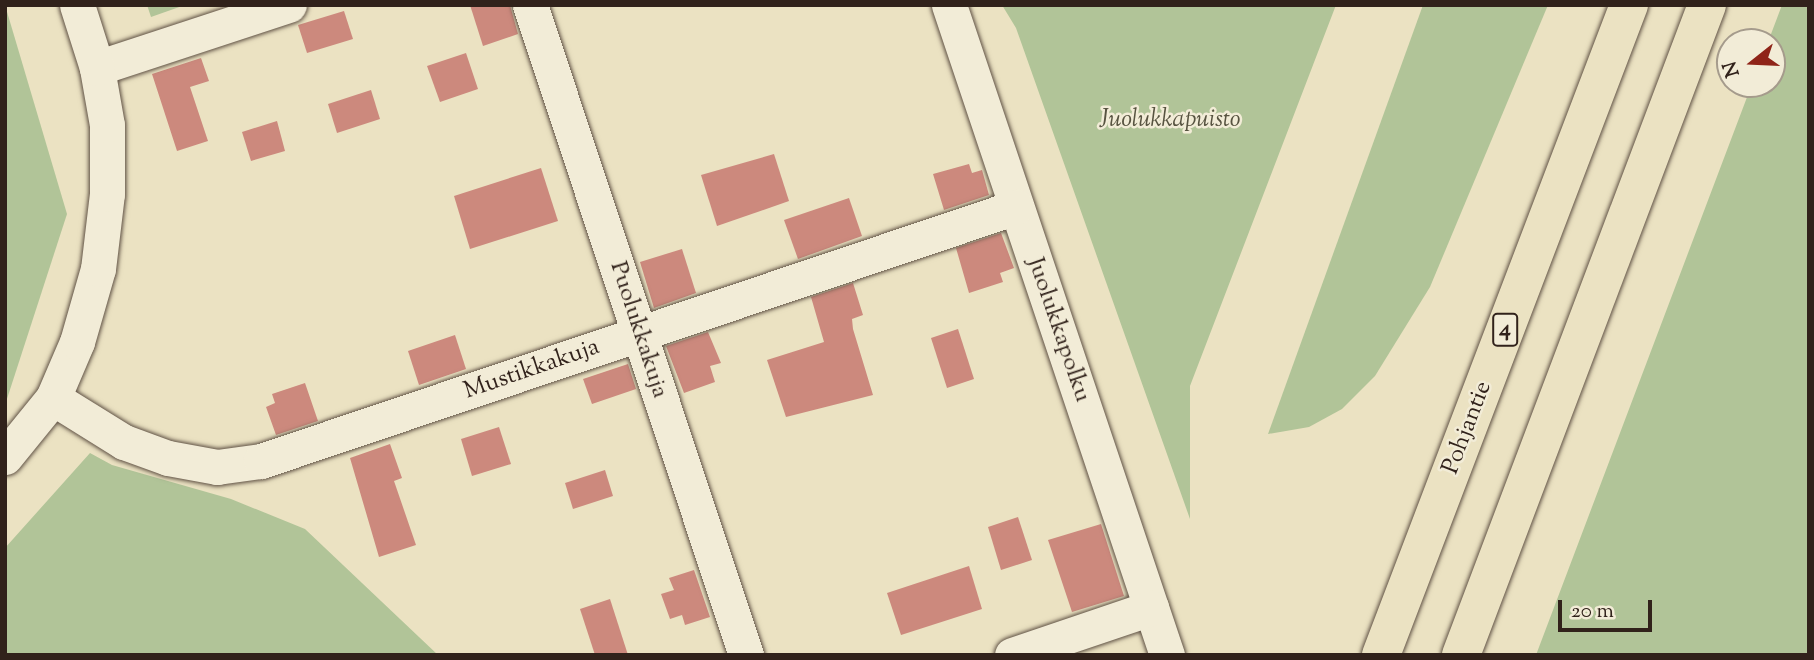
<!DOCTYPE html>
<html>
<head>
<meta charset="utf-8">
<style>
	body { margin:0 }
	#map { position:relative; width:1814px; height:660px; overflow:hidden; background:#ebe2c2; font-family:"Sorts Mill Goudy",serif }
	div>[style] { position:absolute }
	.green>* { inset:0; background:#b1c498 }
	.building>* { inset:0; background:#cc897d }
	.roads { filter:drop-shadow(0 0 2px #605245) drop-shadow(0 0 2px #605245) }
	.minor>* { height:35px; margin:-17.5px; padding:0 17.5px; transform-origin:17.5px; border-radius:17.5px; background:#f2ecd7 }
	.highway>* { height:38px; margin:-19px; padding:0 19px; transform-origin:19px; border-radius:19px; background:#ebe2c2 }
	span { translate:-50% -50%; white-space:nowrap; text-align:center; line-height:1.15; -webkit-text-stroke:5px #f2ecd7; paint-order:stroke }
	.shield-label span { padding:2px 5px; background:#f2ecd7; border:2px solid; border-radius:5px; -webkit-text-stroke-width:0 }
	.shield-label { font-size:23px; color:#31221b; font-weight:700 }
	.park-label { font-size:24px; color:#575340; font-style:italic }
	.street-label { font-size:24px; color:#31221b }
	.frame { position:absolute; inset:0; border:7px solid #31221b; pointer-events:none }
	.north { position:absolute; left:1716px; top:28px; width:70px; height:70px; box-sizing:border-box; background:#f2ecd7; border:2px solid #a59b8c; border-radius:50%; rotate:252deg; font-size:19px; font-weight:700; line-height:28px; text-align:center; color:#31221b }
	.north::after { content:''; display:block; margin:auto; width:24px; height:32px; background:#8f2418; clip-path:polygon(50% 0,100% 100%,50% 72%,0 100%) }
	.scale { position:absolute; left:1558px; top:600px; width:94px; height:32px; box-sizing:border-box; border:4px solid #31221b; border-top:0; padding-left:9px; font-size:21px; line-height:24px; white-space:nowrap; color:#31221b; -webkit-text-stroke:5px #f2ecd7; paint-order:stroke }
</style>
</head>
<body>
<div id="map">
	<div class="green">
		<i style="clip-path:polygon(5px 5px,67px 214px,5px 405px)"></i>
		<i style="clip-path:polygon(147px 5px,185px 5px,151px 17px)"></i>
		<i style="clip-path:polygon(1002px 5px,1336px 5px,1190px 386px,1190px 519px,1016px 28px)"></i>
		<i style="clip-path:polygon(1423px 5px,1548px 5px,1430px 287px,1375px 376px,1342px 409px,1309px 427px,1268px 434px)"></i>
		<i style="clip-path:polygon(1782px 5px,1809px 5px,1809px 655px,1536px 655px,1752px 84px,1772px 84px,1772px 42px,1768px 42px)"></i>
		<i style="clip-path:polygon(90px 453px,112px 465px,231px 499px,305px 529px,438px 655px,5px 655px,5px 548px)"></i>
	</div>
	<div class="building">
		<i style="clip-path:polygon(470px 5px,510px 5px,518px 34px,483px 46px)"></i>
		<i style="clip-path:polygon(344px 11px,353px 39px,307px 53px,298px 25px)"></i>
		<i style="clip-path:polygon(466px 53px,478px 89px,440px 102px,427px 66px)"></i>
		<i style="clip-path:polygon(201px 58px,209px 81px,190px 87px,208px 141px,177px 151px,152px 74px)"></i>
		<i style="clip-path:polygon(371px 90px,380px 119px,337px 133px,328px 104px)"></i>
		<i style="clip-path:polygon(277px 121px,285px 151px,251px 161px,242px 132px)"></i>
		<i style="clip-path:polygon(774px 154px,789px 201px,717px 226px,701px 175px)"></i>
		<i style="clip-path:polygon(969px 164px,972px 173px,982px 170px,989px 195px,944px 210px,933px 174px)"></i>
		<i style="clip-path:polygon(541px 168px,558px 221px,470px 249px,454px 196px)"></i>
		<i style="clip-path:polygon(849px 198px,862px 236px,798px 259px,784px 220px)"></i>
		<i style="clip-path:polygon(1001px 233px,1014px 268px,1000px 273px,1003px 282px,969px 293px,956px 248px)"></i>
		<i style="clip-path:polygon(682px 249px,696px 293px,654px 308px,640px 262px)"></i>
		<i style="clip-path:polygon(853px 283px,863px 315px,852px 319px,853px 329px,873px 395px,786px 417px,767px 360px,824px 342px,811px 297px)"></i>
		<i style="clip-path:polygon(958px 329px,974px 379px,947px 388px,931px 338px)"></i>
		<i style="clip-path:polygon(708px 332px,721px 363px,710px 366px,715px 382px,684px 393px,666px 346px)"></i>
		<i style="clip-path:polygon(455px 335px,466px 369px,419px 385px,408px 351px)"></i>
		<i style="clip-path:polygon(628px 364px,636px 389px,592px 404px,583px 379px)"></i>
		<i style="clip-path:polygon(305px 383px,318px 421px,276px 435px,266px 407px,275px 403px,272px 394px)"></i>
		<i style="clip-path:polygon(499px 427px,511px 464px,472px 476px,461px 439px)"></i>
		<i style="clip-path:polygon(390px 444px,402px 478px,394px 481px,416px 545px,379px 557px,350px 458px)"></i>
		<i style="clip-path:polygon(605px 470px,613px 496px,573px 509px,565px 483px)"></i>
		<i style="clip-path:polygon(1018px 517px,1032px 560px,1001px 570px,988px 527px)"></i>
		<i style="clip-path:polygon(1101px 524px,1124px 596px,1072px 612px,1048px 540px)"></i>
		<i style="clip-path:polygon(969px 566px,982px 609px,901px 635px,887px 593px)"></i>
		<i style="clip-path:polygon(694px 570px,710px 617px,685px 625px,682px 615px,670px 619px,661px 594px,674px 590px,669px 578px)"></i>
		<i style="clip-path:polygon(610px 599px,628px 655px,595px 655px,580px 609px)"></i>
	</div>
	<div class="roads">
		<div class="minor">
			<i style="left:530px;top:5px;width:685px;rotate:71.62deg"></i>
			<i style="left:949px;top:5px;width:686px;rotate:71.46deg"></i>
			<i style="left:97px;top:68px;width:202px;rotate:-18.2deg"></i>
			<i style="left:53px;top:398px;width:84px;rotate:31.8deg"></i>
			<i style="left:124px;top:442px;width:47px;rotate:20deg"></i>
			<i style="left:168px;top:458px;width:50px;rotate:10.4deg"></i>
			<i style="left:217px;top:467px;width:44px;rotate:-7.8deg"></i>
			<i style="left:261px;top:461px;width:797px;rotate:-18.59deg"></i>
			<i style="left:5px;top:457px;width:76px;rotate:-50.9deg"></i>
			<i style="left:53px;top:398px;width:61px;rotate:-66.8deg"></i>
			<i style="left:77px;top:342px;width:76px;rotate:-74deg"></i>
			<i style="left:98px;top:269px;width:76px;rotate:-83.2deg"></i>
			<i style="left:107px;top:194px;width:69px;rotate:-90deg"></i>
			<i style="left:107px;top:125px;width:58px;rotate:-100deg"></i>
			<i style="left:97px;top:68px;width:66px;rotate:-107.6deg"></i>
			<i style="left:1012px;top:655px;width:147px;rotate:-18.7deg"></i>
		</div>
		<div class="highway">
			<i style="left:1381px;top:655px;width:696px;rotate:-69.12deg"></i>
			<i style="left:1461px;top:655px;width:695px;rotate:-69.27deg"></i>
		</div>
	</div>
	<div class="shield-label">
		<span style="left:1505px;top:330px">4</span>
	</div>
	<div class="park-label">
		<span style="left:1170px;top:121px">Juolukkapuisto</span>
	</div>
	<div class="street-label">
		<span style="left:638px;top:330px;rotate:72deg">Puolukkakuja</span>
		<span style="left:1058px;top:330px;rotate:71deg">Juolukkapolku</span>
		<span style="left:532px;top:370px;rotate:-19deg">Mustikkakuja</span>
		<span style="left:1468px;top:428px;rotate:-69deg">Pohjantie</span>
	</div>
	<div class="frame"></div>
	<div class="north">N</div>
	<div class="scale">20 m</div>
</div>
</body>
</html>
